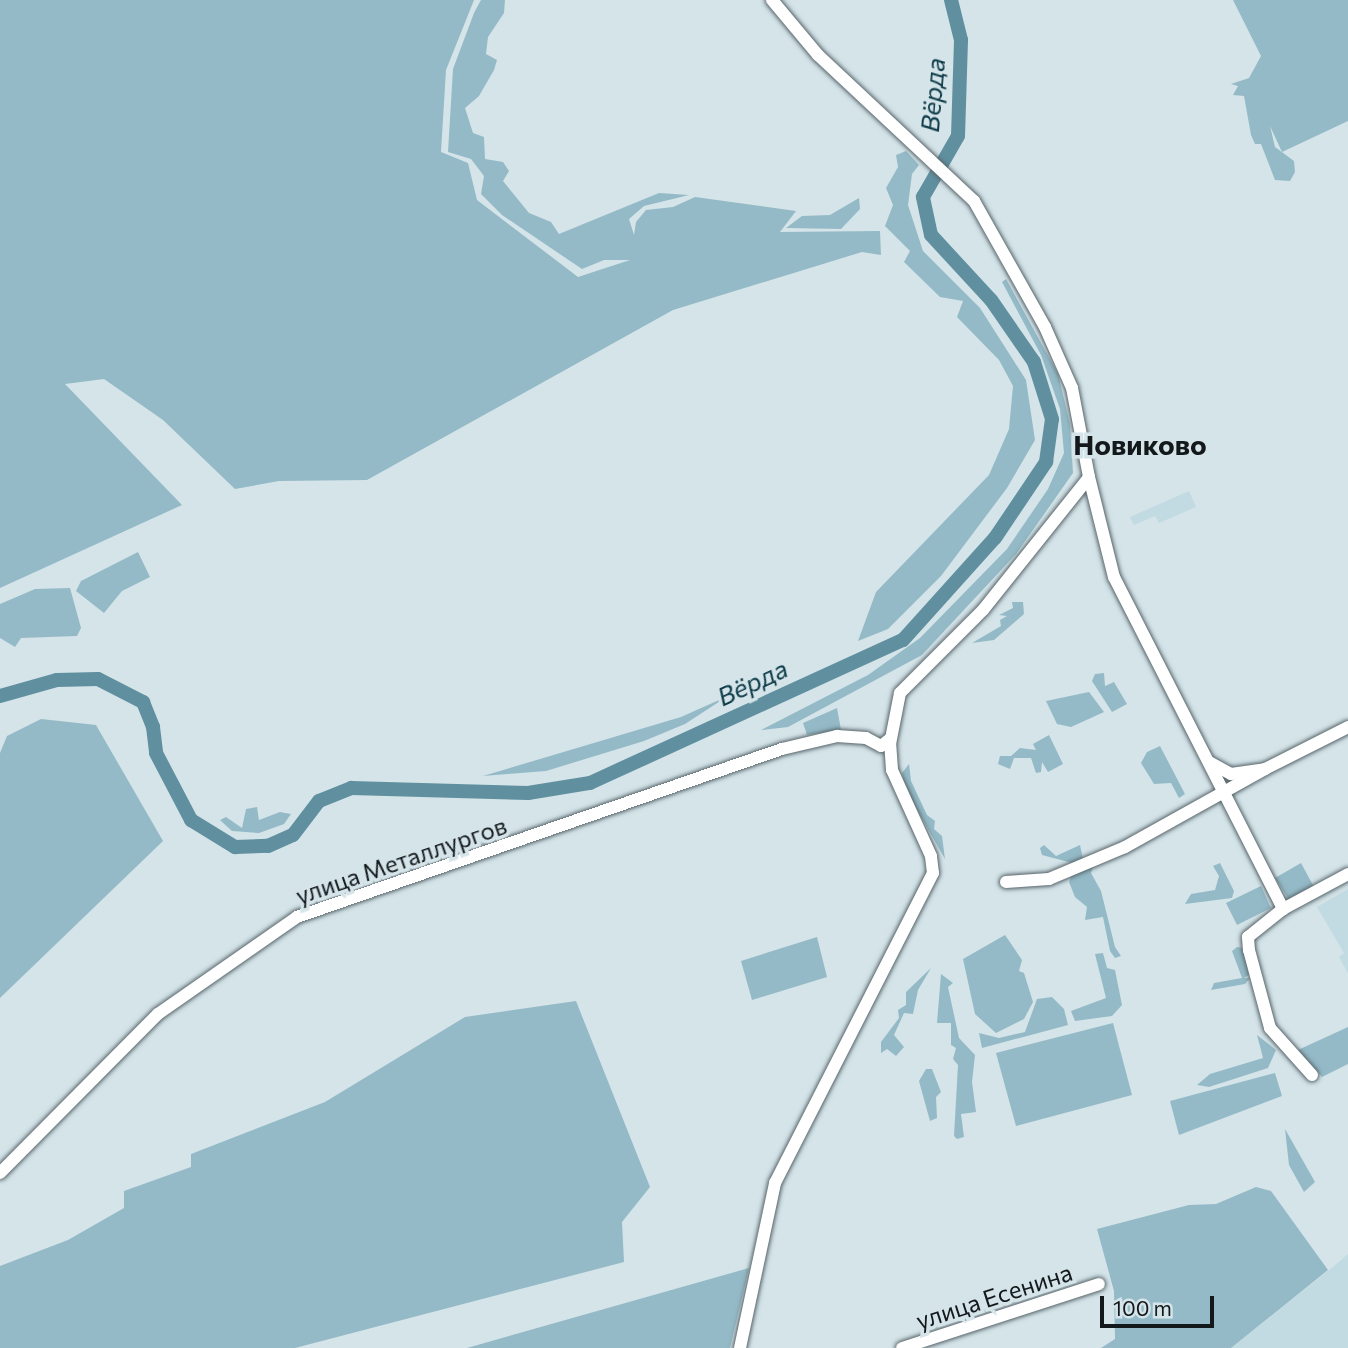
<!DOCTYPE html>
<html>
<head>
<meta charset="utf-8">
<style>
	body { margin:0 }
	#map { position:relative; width:1348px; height:1348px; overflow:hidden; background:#d4e4e9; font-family:Commissioner,sans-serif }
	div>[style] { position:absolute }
	.built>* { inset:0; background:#c2dae2 }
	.green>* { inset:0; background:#94bac7 }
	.river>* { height:14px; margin:-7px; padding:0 7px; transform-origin:7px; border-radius:7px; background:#6090a0 }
	.roads { filter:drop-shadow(0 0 2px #57656a) drop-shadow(0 0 2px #57656a) }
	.minor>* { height:12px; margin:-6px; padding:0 6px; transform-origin:6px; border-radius:6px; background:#fff }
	span { translate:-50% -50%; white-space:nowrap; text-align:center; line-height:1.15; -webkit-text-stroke:7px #d4e4e9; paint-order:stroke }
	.street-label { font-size:24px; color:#13181a }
	.water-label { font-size:26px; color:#0f3c49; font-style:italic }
	.quarter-label { font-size:28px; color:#13181a; font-weight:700 }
	.scale { position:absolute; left:1100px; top:1296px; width:114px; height:32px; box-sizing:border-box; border:4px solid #13181a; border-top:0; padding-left:9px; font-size:21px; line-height:24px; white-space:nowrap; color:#13181a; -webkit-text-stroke:5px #d4e4e9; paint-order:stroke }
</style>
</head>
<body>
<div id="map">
	<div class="built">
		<i style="clip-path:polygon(1189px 491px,1196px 507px,1159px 523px,1155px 516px,1134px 525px,1130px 517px)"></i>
		<i style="clip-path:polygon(1348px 889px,1348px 973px,1339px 957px,1344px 953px,1317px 907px)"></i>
		<i style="clip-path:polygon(1348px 1254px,1348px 1348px,1231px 1348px,1333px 1267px)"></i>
	</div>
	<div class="green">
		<i style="clip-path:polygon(0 0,474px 0,446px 70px,441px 152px,468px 163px,477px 200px,578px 277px,630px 260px,604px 260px,582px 269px,502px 215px,481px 194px,484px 176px,471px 159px,448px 152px,453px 69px,474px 13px,481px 0,505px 0,504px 13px,488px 37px,486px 54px,497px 60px,494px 70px,479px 96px,465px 108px,473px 133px,484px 137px,485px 159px,503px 162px,509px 171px,503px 181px,529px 213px,551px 222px,559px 234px,659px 193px,689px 195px,644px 206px,629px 219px,634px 235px,636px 222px,646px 210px,673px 207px,695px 197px,796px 211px,780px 232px,880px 231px,881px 255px,862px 252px,673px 310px,367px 480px,279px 481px,235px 489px,163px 420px,104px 379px,65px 384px,182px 505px,0 588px)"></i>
		<i style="clip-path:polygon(1233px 0,1348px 0,1348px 121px,1282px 152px,1270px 126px,1275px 147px,1294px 161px,1295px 172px,1290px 181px,1275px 180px,1261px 144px,1255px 144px,1251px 135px,1244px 96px,1233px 95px,1238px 86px,1231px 84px,1249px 78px,1261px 56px)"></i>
		<i style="clip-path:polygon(906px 151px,919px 165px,912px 174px,908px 205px,923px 251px,980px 308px,1026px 380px,1035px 440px,1007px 488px,941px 576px,888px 629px,858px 641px,876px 592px,989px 475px,1009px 429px,1013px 386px,999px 360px,957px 317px,963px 301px,940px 297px,904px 262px,910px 251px,885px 226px,893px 205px,886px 188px,898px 167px,896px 155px)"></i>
		<i style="clip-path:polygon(859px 198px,860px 209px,841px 229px,786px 228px,802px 216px,830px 215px)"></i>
		<i style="clip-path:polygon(1006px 279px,1058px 374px,1070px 424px,1073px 473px,1016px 554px,922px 655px,788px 727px,761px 730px,868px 675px,920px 638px,1007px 549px,1048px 489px,1064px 453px,1060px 409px,1041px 355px,1002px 282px)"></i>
		<i style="clip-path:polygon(138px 552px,150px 577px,122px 591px,104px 613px,76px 591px,81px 581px)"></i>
		<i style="clip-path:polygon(70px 588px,81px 628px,77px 636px,21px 638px,15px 647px,0 638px,0 604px,35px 589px)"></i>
		<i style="clip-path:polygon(1012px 602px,1023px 602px,1024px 614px,994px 640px,972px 643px,1001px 626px,1000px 620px,1007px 616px,999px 615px,1013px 608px)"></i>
		<i style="clip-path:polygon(1104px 673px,1105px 686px,1114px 682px,1127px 704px,1112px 712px,1092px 681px,1095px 674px)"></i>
		<i style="clip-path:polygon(1089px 692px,1104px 712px,1071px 727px,1057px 724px,1046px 701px)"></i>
		<i style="clip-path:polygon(728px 696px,685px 724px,644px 741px,546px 771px,483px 776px,681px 717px)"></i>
		<i style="clip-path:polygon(837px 708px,841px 730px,807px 735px,803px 723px)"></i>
		<i style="clip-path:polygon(41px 719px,96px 725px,163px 841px,0 998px,0 753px,7px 736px)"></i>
		<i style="clip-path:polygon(1049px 735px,1063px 764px,1048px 772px,1042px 762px,1041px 772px,1036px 773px,1031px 758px,1014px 758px,1010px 769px,998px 764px,1000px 756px,1011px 756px,1020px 748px,1036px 750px,1033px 744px)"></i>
		<i style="clip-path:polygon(1160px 746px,1185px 794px,1179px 798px,1171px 783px,1154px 784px,1141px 763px,1147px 752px)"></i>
		<i style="clip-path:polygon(909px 764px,911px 781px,927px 815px,935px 821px,934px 829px,942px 836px,945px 859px,906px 790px,902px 773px)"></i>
		<i style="clip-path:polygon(257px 807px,259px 820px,280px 812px,291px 814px,284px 824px,259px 833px,232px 831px,220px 820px,226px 817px,242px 828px,246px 809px)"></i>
		<i style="clip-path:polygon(1044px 845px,1056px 856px,1080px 845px,1083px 859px,1093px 866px,1091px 873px,1101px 891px,1115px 947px,1121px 956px,1115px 958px,1110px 951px,1103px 917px,1085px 920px,1087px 907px,1075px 897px,1069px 882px,1076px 864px,1042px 855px,1040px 848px)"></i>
		<i style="clip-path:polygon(1220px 863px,1234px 891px,1232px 898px,1185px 904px,1191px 894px,1215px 890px,1219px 876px,1213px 866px)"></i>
		<i style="clip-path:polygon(1301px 863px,1314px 887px,1290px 901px,1275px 878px)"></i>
		<i style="clip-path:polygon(1261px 886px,1271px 908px,1237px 925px,1226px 903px)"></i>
		<i style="clip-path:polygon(1005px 935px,1022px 960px,1019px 971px,1024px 973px,1033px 1002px,1024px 1019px,996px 1033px,975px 1014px,963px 959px)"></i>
		<i style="clip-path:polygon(817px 937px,827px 977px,752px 1000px,741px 961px)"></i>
		<i style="clip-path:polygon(1237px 947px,1243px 948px,1249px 975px,1244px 978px,1250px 978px,1245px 984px,1211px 990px,1214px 983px,1242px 978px,1232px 951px)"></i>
		<i style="clip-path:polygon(1103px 953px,1107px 968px,1115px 970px,1122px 1005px,1112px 1016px,1075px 1021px,1071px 1011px,1106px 998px,1095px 954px)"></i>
		<i style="clip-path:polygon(931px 968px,918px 990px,913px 1014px,904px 1013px,894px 1035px,904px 1047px,896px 1056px,887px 1049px,881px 1053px,881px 1042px,899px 1018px,898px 1010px,906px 1005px,906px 992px)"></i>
		<i style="clip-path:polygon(941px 974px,953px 983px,948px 987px,959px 1038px,975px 1055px,972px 1082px,976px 1112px,961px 1114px,964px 1137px,957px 1139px,954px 1136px,958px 1065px,953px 1059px,956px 1048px,951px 1045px,951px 1023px,937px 1023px)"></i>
		<i style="clip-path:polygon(1052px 997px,1064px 1009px,1068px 1025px,982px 1048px,979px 1033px,999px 1038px,1025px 1032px,1037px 999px)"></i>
		<i style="clip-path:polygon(576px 1001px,650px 1187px,622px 1222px,624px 1262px,295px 1348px,0 1348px,0 1266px,68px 1240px,124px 1208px,124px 1191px,191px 1167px,191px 1154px,325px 1102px,465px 1017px)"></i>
		<i style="clip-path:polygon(1113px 1023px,1132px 1095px,1016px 1126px,996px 1053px)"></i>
		<i style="clip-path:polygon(1348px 1027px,1348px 1064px,1322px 1077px,1298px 1050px)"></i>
		<i style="clip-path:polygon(1257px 1035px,1276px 1050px,1268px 1068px,1209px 1087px,1197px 1085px,1210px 1074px,1263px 1058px)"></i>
		<i style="clip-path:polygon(926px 1069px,932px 1069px,941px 1092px,936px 1097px,937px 1118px,930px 1121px,919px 1081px)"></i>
		<i style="clip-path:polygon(1275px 1073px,1282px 1096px,1179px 1135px,1170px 1101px)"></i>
		<i style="clip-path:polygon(1285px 1129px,1315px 1182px,1304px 1192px,1289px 1165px)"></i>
		<i style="clip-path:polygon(1256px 1187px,1271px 1191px,1328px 1270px,1231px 1348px,1101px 1348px,1115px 1339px,1114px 1291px,1097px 1229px,1189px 1205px,1216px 1204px)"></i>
		<i style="clip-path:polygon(749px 1268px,730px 1348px,467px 1348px)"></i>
	</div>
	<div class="river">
		<i style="left:0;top:696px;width:59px;rotate:-15.7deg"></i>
		<i style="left:57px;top:680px;width:41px;rotate:-1.4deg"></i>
		<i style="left:98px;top:679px;width:51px;rotate:27.1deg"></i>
		<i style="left:143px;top:702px;width:27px;rotate:68deg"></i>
		<i style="left:153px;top:727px;width:26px;rotate:83deg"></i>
		<i style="left:156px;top:753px;width:76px;rotate:62.4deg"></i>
		<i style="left:191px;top:820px;width:52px;rotate:31.5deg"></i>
		<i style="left:235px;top:847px;width:33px;rotate:-2deg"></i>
		<i style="left:268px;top:846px;width:27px;rotate:-24deg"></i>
		<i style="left:293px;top:835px;width:43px;rotate:-52.6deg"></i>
		<i style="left:319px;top:801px;width:35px;rotate:-22deg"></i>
		<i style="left:351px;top:788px;width:177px;rotate:1.6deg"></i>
		<i style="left:528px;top:793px;width:63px;rotate:-9.2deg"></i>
		<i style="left:590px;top:783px;width:344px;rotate:-24.6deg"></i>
		<i style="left:903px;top:640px;width:137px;rotate:-48deg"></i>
		<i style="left:995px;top:538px;width:92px;rotate:-56.1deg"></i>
		<i style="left:1046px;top:462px;width:43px;rotate:-82.1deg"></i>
		<i style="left:1052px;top:419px;width:60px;rotate:-107.5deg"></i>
		<i style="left:1034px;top:362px;width:75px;rotate:-124.7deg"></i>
		<i style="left:991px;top:300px;width:88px;rotate:-132.7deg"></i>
		<i style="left:931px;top:235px;width:39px;rotate:-102deg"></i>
		<i style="left:923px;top:197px;width:70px;rotate:-60.2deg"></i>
		<i style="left:958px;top:136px;width:96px;rotate:-88.2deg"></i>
		<i style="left:961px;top:40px;width:41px;rotate:-104deg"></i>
	</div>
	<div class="roads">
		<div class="minor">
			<i style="left:1089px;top:477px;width:103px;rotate:76deg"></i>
			<i style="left:1114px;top:577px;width:373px;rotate:63deg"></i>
			<i style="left:1283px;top:909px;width:45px;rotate:141.3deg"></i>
			<i style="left:1248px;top:937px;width:13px;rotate:86deg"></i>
			<i style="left:1249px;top:950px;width:81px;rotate:74.9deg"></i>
			<i style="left:1270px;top:1028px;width:63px;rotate:48.2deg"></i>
			<i style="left:1209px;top:762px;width:25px;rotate:29deg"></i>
			<i style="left:1231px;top:774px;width:34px;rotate:-8deg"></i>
			<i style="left:1265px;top:769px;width:93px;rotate:-26.8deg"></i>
			<i style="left:1006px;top:882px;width:43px;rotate:-4deg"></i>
			<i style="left:1049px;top:879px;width:82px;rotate:-22.8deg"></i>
			<i style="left:1125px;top:847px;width:160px;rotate:-29.1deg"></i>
			<i style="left:1283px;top:909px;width:74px;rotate:-28.3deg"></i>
			<i style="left:0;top:1173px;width:224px;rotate:-45.2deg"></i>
			<i style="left:158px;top:1014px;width:169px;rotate:-34.9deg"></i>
			<i style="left:297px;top:917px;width:513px;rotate:-19.11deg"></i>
			<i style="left:782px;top:749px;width:57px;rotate:-13.3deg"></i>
			<i style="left:837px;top:736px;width:29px;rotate:4deg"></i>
			<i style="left:866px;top:738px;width:17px;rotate:28deg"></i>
			<i style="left:881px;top:746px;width:11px;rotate:-38deg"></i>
			<i style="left:740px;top:1348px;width:169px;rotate:-78deg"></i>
			<i style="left:775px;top:1183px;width:348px;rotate:-63deg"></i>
			<i style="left:933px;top:873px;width:17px;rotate:-97deg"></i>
			<i style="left:931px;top:856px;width:94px;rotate:-114.4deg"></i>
			<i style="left:892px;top:770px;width:26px;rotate:-94deg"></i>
			<i style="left:890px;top:744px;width:52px;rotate:-78.9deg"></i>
			<i style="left:900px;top:693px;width:117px;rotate:-45deg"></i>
			<i style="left:983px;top:610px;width:170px;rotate:-51.4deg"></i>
			<i style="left:1089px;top:477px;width:91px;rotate:-100.8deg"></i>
			<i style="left:1072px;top:388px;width:67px;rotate:-113.9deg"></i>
			<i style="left:1045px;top:327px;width:145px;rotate:-119.4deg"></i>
			<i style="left:974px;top:201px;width:214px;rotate:-136.9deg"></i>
			<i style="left:818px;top:55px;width:72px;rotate:-129.9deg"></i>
			<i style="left:902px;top:1348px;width:207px;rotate:-18deg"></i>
		</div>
	</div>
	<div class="street-label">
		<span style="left:401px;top:860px;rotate:-19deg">улица Металлургов</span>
		<span style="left:994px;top:1296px;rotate:-18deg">улица Есенина</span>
	</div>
	<div class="water-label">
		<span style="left:932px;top:95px;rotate:-85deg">Вёрда</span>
		<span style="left:752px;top:682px;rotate:-25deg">Вёрда</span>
	</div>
	<div class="quarter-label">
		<span style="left:1140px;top:444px">Новиково</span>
	</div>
	<div class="scale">100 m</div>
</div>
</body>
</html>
